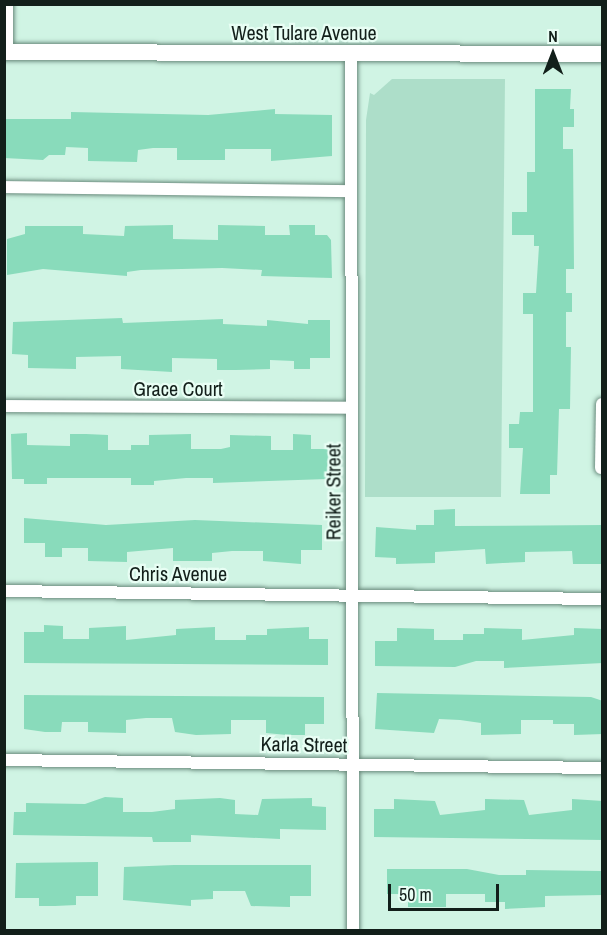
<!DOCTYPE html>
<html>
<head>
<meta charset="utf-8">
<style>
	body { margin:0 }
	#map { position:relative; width:607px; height:935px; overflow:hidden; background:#d0f4e4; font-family:"Archivo Narrow",sans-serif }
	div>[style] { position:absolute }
	.green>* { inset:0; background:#addec9 }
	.building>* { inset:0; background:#89dbbb }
	.roads { filter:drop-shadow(0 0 2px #6a8b7d) drop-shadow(0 0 2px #6a8b7d) }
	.street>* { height:12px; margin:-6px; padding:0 6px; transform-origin:6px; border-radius:6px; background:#fff }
	.secondary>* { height:16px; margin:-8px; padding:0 8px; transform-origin:8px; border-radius:8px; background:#fff }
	span { translate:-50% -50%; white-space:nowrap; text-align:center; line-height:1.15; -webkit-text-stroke:4.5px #e8fef4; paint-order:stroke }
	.street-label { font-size:20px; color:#121f1a }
	.frame { position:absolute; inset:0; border:6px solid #121f1a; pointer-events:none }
	.north { position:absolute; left:523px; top:24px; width:60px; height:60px; -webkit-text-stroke:4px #e8fef4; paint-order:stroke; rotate:0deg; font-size:16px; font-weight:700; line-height:24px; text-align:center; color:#121f1a }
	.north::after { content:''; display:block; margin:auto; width:21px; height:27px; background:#121f1a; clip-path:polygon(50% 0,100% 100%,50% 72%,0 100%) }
	.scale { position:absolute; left:388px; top:884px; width:111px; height:27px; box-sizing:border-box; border:3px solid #121f1a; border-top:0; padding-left:8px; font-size:18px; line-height:21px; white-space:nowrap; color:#121f1a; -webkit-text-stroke:4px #e8fef4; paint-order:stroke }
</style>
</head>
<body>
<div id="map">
	<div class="green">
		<i style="clip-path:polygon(392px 79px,505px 79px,501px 497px,365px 497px,366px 120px,370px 93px,374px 95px)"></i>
	</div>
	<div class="building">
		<i style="clip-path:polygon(535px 89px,571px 89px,570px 109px,574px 109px,574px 127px,563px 127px,563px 149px,573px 149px,574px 269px,566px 269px,566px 293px,572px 293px,572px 312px,566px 312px,566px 347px,571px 347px,570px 409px,559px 409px,557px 475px,550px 475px,550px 494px,520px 494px,523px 448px,509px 448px,509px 424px,519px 424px,520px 412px,533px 412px,533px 314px,523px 314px,523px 293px,536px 293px,539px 246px,534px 246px,534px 235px,512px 235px,512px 212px,527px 212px,527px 172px,535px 172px)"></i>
		<i style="clip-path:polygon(275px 109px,275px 114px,332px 115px,332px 156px,271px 161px,271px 149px,225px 149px,225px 160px,177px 160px,177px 148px,153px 148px,138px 150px,137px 162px,88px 161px,88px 148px,66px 147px,65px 155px,49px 155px,43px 160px,4px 158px,4px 119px,71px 119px,71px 112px,208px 115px)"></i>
		<i style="clip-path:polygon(173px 225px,173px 239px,218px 240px,218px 225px,265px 226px,265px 235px,290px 235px,289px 225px,315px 225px,315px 235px,327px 235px,331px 240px,332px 278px,261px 276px,262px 270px,222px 268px,141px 270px,127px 272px,127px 276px,43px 269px,7px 275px,7px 239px,25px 234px,25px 226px,83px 226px,83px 234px,124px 236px,125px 226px)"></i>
		<i style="clip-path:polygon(122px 318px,123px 323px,223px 319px,223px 324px,267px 326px,267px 320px,308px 324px,308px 320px,330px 320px,330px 358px,310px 358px,310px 369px,294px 369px,294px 361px,270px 360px,270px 369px,236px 370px,217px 370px,217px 359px,172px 358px,172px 372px,121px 369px,121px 356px,76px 357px,76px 369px,28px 368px,28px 355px,12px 354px,13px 322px)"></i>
		<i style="clip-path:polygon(27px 433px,27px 445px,70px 446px,70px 434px,86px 434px,108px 435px,108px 450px,131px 450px,131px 445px,149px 445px,149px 435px,191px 434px,191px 449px,221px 449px,230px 447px,230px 435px,271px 436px,271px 450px,293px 450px,293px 434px,311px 435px,311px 449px,328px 449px,327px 479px,213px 483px,213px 478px,186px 478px,154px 481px,154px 485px,131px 485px,131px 478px,47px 478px,47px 484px,24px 484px,24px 479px,12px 479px,11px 434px)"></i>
		<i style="clip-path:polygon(455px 509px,455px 526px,603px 525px,603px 564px,573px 564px,572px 551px,525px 552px,525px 562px,503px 563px,486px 564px,485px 549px,435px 552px,435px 563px,396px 564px,396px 558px,375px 557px,376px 527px,416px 530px,416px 525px,434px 525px,434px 510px)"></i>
		<i style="clip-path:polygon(24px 518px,106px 525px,195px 520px,322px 525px,322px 550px,301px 550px,301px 564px,263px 561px,263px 551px,232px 551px,212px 553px,212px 561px,173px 561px,173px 548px,127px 552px,127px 562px,88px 561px,88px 548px,62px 548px,62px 557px,45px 557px,45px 543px,24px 543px)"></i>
		<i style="clip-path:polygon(44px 625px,63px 626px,63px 639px,89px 639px,89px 628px,126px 626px,126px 640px,176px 635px,176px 629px,215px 627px,215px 640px,246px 640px,246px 635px,267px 635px,267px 629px,309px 627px,309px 639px,328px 639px,328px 665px,24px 663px,24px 632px,44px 632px)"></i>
		<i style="clip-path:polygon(397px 628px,434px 629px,434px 640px,463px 640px,463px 634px,484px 634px,484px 628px,522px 629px,522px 640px,574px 635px,574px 628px,603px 629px,603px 663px,504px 668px,504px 661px,476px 661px,455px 667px,375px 666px,375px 641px,397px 641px)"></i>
		<i style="clip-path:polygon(377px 693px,591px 697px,603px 701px,603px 734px,574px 735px,574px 724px,553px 724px,553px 720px,521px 720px,521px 734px,481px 735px,481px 723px,460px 720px,439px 719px,434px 733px,375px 729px)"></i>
		<i style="clip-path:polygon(24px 695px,324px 697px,324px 724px,305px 724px,305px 735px,287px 735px,266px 733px,266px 720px,231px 720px,231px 734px,196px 735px,175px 732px,172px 718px,146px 718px,126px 720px,126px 733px,88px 732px,88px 722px,62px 722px,61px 732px,45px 732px,24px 729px)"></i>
		<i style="clip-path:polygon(105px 797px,123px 798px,123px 812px,152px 812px,175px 809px,175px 800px,220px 798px,235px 800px,235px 814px,258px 815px,262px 799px,312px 798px,312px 806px,326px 807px,326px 830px,280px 829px,280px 839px,191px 835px,191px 842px,153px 842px,152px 837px,13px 835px,14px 812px,26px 812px,26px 803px,85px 804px)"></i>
		<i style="clip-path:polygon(394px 799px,435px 801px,440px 815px,485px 810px,485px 799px,524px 800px,529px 815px,572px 810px,572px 799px,603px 801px,603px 840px,374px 837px,374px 809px,394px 809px)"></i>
		<i style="clip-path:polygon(98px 862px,98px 896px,76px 896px,76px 905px,55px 906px,39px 906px,39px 898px,15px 898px,16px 863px)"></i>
		<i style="clip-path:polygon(174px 865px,311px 865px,311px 896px,290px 896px,290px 907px,251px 906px,245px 891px,213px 891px,213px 899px,191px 900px,191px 906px,123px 900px,124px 867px)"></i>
		<i style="clip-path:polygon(387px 869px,467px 869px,499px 875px,526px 875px,526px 870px,603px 871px,603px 895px,545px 896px,545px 907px,505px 909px,505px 902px,485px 902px,485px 894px,446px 894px,446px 907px,408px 907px,408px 894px,387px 894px)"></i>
	</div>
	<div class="roads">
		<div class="street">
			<i style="left:7px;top:4px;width:48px;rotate:90deg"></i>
			<i style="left:351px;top:53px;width:877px;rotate:89.87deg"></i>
			<i style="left:4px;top:187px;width:347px;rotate:0.7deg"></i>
			<i style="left:4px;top:406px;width:348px;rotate:0.3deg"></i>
			<i style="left:601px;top:468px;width:64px;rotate:-89.1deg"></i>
			<i style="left:4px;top:591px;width:598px;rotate:0.77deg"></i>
			<i style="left:4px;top:760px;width:598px;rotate:0.77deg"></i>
		</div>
		<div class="secondary">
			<i style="left:4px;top:52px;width:598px;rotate:0.19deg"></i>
		</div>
	</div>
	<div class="street-label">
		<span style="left:304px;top:32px">West Tulare Avenue</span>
		<span style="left:178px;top:388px">Grace Court</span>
		<span style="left:333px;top:492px;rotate:-90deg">Reiker Street</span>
		<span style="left:178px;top:573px">Chris Avenue</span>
		<span style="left:304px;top:744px;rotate:1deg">Karla Street</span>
	</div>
	<div class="frame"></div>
	<div class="north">N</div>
	<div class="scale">50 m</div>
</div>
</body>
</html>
